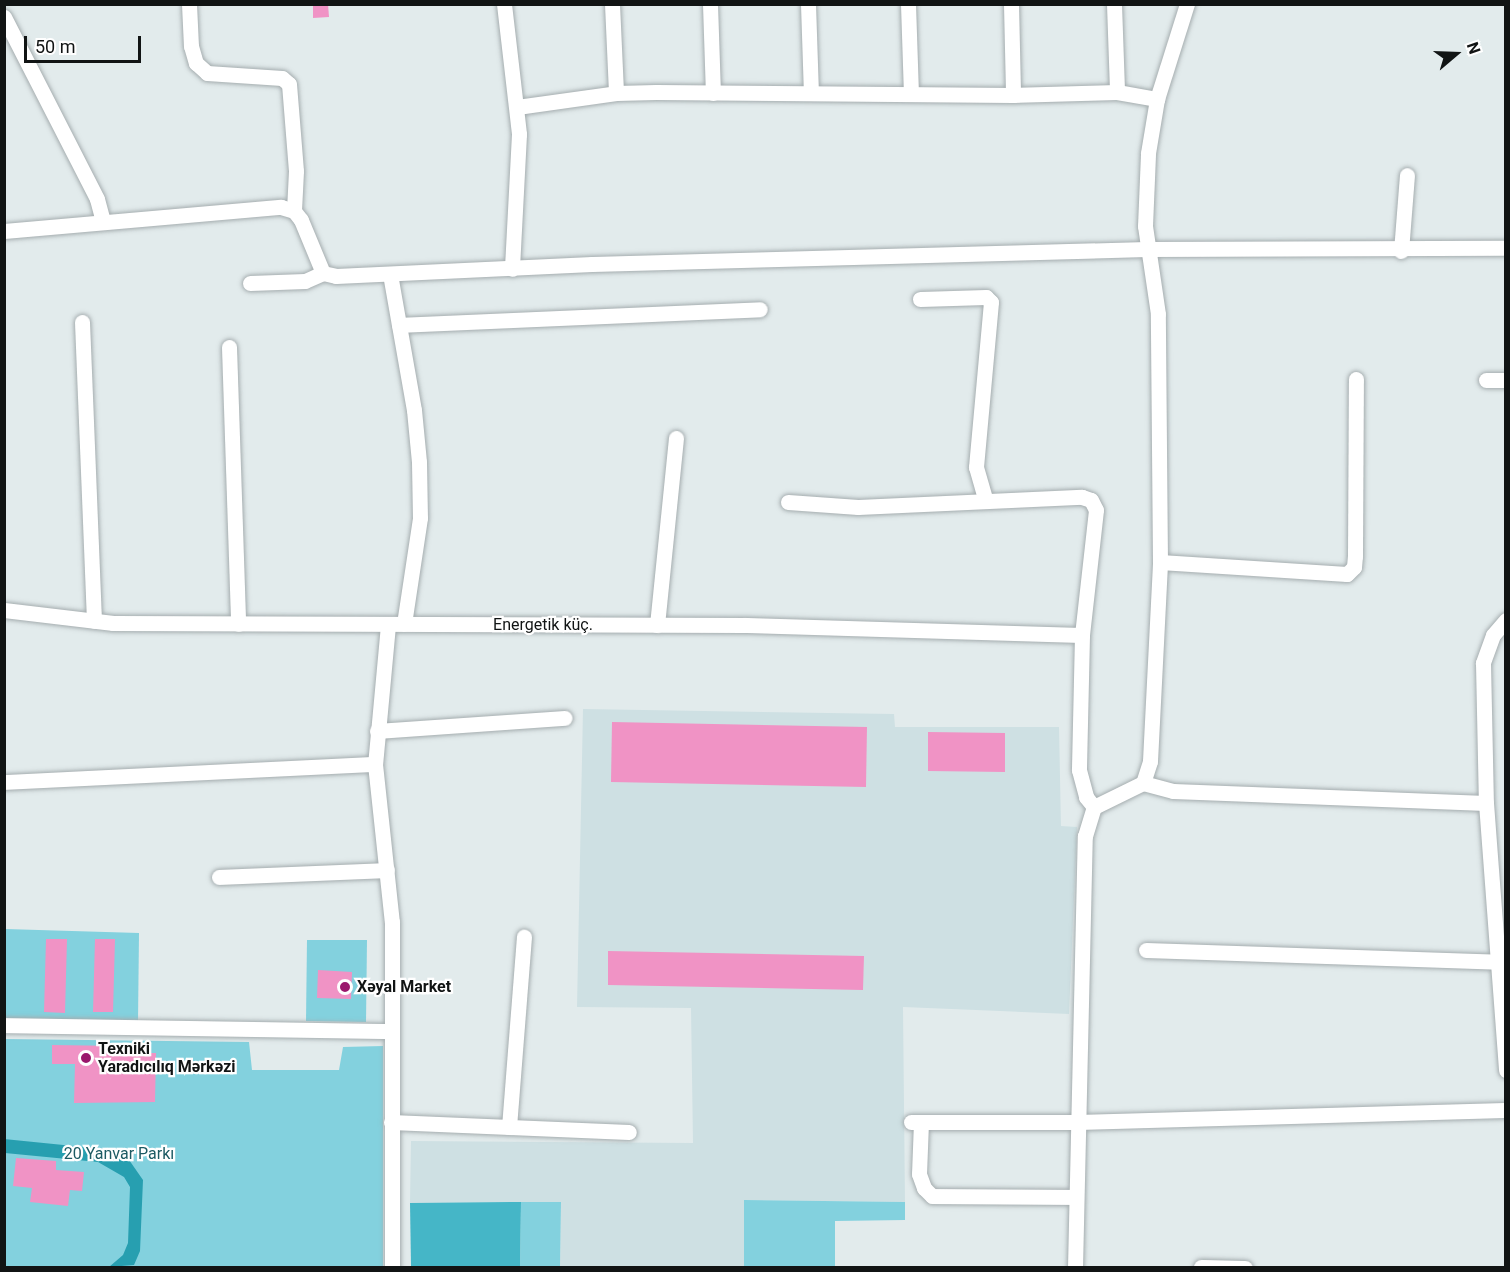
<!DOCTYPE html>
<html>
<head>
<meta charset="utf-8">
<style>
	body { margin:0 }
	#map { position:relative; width:1510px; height:1272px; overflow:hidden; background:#e2ebec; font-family:Roboto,sans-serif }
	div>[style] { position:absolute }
	.built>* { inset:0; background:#cee0e3 }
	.green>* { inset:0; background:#83d1de }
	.forest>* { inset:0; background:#45b6c7 }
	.water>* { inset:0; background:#279fb0 }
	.building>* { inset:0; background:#f093c5 }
	.roads { filter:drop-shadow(0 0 2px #a5adaf) drop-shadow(0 0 2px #a5adaf) }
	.minor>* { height:15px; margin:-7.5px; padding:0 7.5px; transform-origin:7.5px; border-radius:7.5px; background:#fff }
	.dots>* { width:16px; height:16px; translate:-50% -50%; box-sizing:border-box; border:3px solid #fff; border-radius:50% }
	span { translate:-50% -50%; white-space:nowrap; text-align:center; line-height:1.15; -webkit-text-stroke:4.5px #fff; paint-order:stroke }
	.street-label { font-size:16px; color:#111414 }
	.poi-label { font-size:16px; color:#111414; font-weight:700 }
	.left { translate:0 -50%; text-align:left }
	.park-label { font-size:16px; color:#1c5a63 }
	.frame { position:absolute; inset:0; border:6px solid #111414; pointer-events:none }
	.north { position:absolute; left:1426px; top:24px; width:60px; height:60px; -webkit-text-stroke:4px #fff; paint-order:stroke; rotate:71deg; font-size:16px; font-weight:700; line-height:24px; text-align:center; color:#111414 }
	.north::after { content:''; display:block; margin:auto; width:21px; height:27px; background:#111414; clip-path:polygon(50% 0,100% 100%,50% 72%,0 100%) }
	.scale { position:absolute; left:24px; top:36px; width:117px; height:27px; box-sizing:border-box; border:3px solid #111414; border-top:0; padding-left:8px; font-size:18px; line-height:21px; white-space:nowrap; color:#111414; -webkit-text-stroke:4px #fff; paint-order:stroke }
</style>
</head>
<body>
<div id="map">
	<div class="built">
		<i style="clip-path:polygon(583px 709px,894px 714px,895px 727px,1059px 727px,1061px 826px,1077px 827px,1069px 1014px,903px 1007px,905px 1202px,745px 1200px,744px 1268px,560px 1267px,561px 1202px,410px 1203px,411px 1141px,693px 1143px,691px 1008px,577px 1007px)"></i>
	</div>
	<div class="green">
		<i style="clip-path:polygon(5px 929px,139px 933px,138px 1021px,5px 1019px)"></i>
		<i style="clip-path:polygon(307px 940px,367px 940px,366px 1022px,306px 1021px)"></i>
		<i style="clip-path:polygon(5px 1039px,249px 1042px,252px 1070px,339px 1070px,343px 1047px,383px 1046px,383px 1267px,5px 1268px)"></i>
		<i style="clip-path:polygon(744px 1200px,905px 1202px,905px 1220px,835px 1221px,835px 1267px,744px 1267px)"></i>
		<i style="clip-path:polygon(521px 1202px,561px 1202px,560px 1267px,520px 1267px)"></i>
	</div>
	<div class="forest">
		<i style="clip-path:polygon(521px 1202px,520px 1267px,411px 1267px,410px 1203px)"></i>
	</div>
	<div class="water">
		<i style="clip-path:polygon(4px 1139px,113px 1150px,127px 1157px,143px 1180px,140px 1251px,134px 1265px,109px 1267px,123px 1255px,128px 1243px,130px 1187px,124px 1177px,98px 1162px,5px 1153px)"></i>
	</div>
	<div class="building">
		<i style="clip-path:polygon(313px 4px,328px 4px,329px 17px,313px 18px)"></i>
		<i style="clip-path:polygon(612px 722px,867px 727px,866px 787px,611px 782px)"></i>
		<i style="clip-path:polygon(928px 732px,1005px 733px,1005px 772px,928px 771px)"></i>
		<i style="clip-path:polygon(46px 939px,67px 939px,65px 1013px,44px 1012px)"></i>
		<i style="clip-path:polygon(95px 939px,115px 939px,113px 1012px,93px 1012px)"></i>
		<i style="clip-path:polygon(608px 951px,864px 956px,863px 990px,608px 985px)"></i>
		<i style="clip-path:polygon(318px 970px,352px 972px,351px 999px,317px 998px)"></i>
		<i style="clip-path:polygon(52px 1045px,123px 1046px,123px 1053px,156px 1053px,155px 1102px,74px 1103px,75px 1064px,52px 1064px)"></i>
		<i style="clip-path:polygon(16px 1158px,56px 1161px,56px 1170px,84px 1172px,82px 1191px,70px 1190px,68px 1206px,30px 1202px,32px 1188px,13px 1186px)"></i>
	</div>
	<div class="roads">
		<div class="minor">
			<i style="left:189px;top:4px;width:42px;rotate:87.3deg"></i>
			<i style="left:191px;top:46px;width:18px;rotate:74deg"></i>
			<i style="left:196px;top:63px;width:15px;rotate:42deg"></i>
			<i style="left:207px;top:73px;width:75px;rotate:3.8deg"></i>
			<i style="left:282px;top:78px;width:9px;rotate:41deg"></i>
			<i style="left:289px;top:84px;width:87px;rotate:85.4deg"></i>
			<i style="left:296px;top:171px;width:40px;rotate:92.9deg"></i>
			<i style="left:504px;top:4px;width:131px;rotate:83.4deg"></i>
			<i style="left:519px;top:134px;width:135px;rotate:93deg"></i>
			<i style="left:612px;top:4px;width:89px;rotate:87.4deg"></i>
			<i style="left:710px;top:4px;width:89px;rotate:88.1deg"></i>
			<i style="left:808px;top:4px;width:89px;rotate:88.1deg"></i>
			<i style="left:908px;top:4px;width:90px;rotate:88.1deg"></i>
			<i style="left:1011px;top:4px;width:91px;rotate:88.7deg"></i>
			<i style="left:1114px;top:4px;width:88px;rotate:88deg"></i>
			<i style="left:4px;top:17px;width:204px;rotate:62.9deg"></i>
			<i style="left:97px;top:199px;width:23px;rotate:75deg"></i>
			<i style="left:517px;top:107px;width:100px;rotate:-8deg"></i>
			<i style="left:616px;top:93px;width:40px;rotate:-1.4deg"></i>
			<i style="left:656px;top:92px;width:357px;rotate:0.5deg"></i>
			<i style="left:1013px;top:95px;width:104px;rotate:-1.7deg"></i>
			<i style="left:1117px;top:92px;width:41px;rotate:9.9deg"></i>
			<i style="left:4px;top:231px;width:278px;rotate:-5deg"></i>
			<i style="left:281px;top:207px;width:14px;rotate:17deg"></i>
			<i style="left:294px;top:211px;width:11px;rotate:52deg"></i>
			<i style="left:301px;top:220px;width:57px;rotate:67.5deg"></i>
			<i style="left:323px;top:273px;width:13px;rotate:13deg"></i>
			<i style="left:336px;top:276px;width:256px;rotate:-2.7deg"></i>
			<i style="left:592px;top:264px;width:555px;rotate:-1.55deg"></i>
			<i style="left:1147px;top:249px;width:359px;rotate:-0.2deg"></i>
			<i style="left:1401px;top:251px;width:76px;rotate:-85.5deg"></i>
			<i style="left:390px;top:274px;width:138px;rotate:80deg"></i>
			<i style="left:414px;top:410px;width:52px;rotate:84.5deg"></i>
			<i style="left:419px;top:462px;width:56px;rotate:89deg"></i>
			<i style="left:420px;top:518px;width:107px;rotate:98.6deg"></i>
			<i style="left:250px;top:283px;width:55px;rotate:-2.1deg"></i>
			<i style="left:305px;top:281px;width:20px;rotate:-24deg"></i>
			<i style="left:920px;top:299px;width:66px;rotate:-1.7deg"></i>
			<i style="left:986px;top:297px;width:7px;rotate:45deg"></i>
			<i style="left:991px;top:302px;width:166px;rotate:95.2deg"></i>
			<i style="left:976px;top:467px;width:35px;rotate:74deg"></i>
			<i style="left:82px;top:322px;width:299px;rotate:87.7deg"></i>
			<i style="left:399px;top:325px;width:361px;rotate:-2.5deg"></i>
			<i style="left:229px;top:347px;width:277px;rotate:88.1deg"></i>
			<i style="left:1486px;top:380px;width:20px"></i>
			<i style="left:788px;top:502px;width:70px;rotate:4.1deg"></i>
			<i style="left:858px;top:507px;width:224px;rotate:-2.6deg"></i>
			<i style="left:1082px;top:497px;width:9px;rotate:18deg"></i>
			<i style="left:1091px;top:500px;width:11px;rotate:63deg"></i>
			<i style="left:1096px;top:510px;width:126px;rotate:96.4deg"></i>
			<i style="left:1082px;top:635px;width:135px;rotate:91.3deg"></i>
			<i style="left:1079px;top:770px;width:28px;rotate:75deg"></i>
			<i style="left:1086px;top:797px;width:13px;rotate:51deg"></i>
			<i style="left:1160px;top:562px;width:187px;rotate:3.7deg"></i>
			<i style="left:1347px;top:574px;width:10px;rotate:-45deg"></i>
			<i style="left:1354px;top:567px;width:11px;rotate:-85deg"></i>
			<i style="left:1355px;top:556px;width:177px;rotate:-89.7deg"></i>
			<i style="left:4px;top:610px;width:110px;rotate:6.8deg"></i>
			<i style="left:113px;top:623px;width:633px;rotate:0.18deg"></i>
			<i style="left:746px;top:625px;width:336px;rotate:1.7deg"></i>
			<i style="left:1506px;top:620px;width:20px;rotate:131deg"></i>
			<i style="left:1493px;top:635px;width:30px;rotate:110deg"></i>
			<i style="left:1483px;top:663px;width:140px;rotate:88.8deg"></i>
			<i style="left:1486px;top:803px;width:268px;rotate:85.7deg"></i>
			<i style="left:388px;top:625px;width:140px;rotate:95.3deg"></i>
			<i style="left:375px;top:764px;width:159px;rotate:83.9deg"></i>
			<i style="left:392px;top:922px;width:346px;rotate:90deg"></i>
			<i style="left:657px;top:625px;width:188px;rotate:-84.2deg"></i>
			<i style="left:377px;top:731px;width:188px;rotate:-4deg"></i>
			<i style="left:4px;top:782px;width:371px;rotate:-2.8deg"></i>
			<i style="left:1143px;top:783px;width:31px;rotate:15deg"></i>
			<i style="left:1173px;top:791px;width:313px;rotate:2.2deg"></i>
			<i style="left:219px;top:877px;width:168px;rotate:-2.4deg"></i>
			<i style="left:1146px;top:950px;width:353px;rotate:1.9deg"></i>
			<i style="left:4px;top:1025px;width:387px;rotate:0.9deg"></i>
			<i style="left:391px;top:1122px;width:238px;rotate:2.4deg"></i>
			<i style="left:911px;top:1122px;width:165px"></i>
			<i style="left:1076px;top:1122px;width:430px;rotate:-1.6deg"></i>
			<i style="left:921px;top:1122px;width:52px;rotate:92.2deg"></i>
			<i style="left:919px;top:1174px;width:15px;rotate:70deg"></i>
			<i style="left:924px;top:1188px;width:11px;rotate:45deg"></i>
			<i style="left:932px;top:1196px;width:143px;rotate:0.4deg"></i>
			<i style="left:509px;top:1127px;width:191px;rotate:-85.5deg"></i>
			<i style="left:1201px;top:1267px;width:44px;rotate:1.3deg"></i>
			<i style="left:1075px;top:1268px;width:432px;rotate:-88.7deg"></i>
			<i style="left:1085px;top:836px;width:30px;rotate:-73deg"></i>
			<i style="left:1094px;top:807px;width:55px;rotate:-26.1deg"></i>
			<i style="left:1143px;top:783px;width:23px;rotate:-72deg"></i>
			<i style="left:1150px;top:761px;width:199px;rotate:-87.1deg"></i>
			<i style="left:1160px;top:562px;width:248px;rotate:-90.5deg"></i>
			<i style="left:1158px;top:314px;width:89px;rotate:-98.4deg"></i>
			<i style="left:1145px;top:226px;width:73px;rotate:-87.6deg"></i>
			<i style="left:1148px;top:153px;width:55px;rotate:-80.5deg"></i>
			<i style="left:1157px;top:99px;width:100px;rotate:-72.5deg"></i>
		</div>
	</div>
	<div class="dots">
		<i style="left:345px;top:987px;background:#9a176c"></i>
		<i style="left:86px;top:1058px;background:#9a176c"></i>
	</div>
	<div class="street-label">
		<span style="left:543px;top:625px">Energetik küç.</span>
	</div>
	<div class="poi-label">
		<span class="left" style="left:357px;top:987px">Xəyal Market</span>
		<span class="left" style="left:98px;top:1058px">Texniki<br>Yaradıcılıq Mərkəzi</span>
	</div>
	<div class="park-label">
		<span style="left:119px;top:1154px">20 Yanvar Parkı</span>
	</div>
	<div class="frame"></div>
	<div class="north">N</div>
	<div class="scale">50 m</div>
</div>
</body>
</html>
